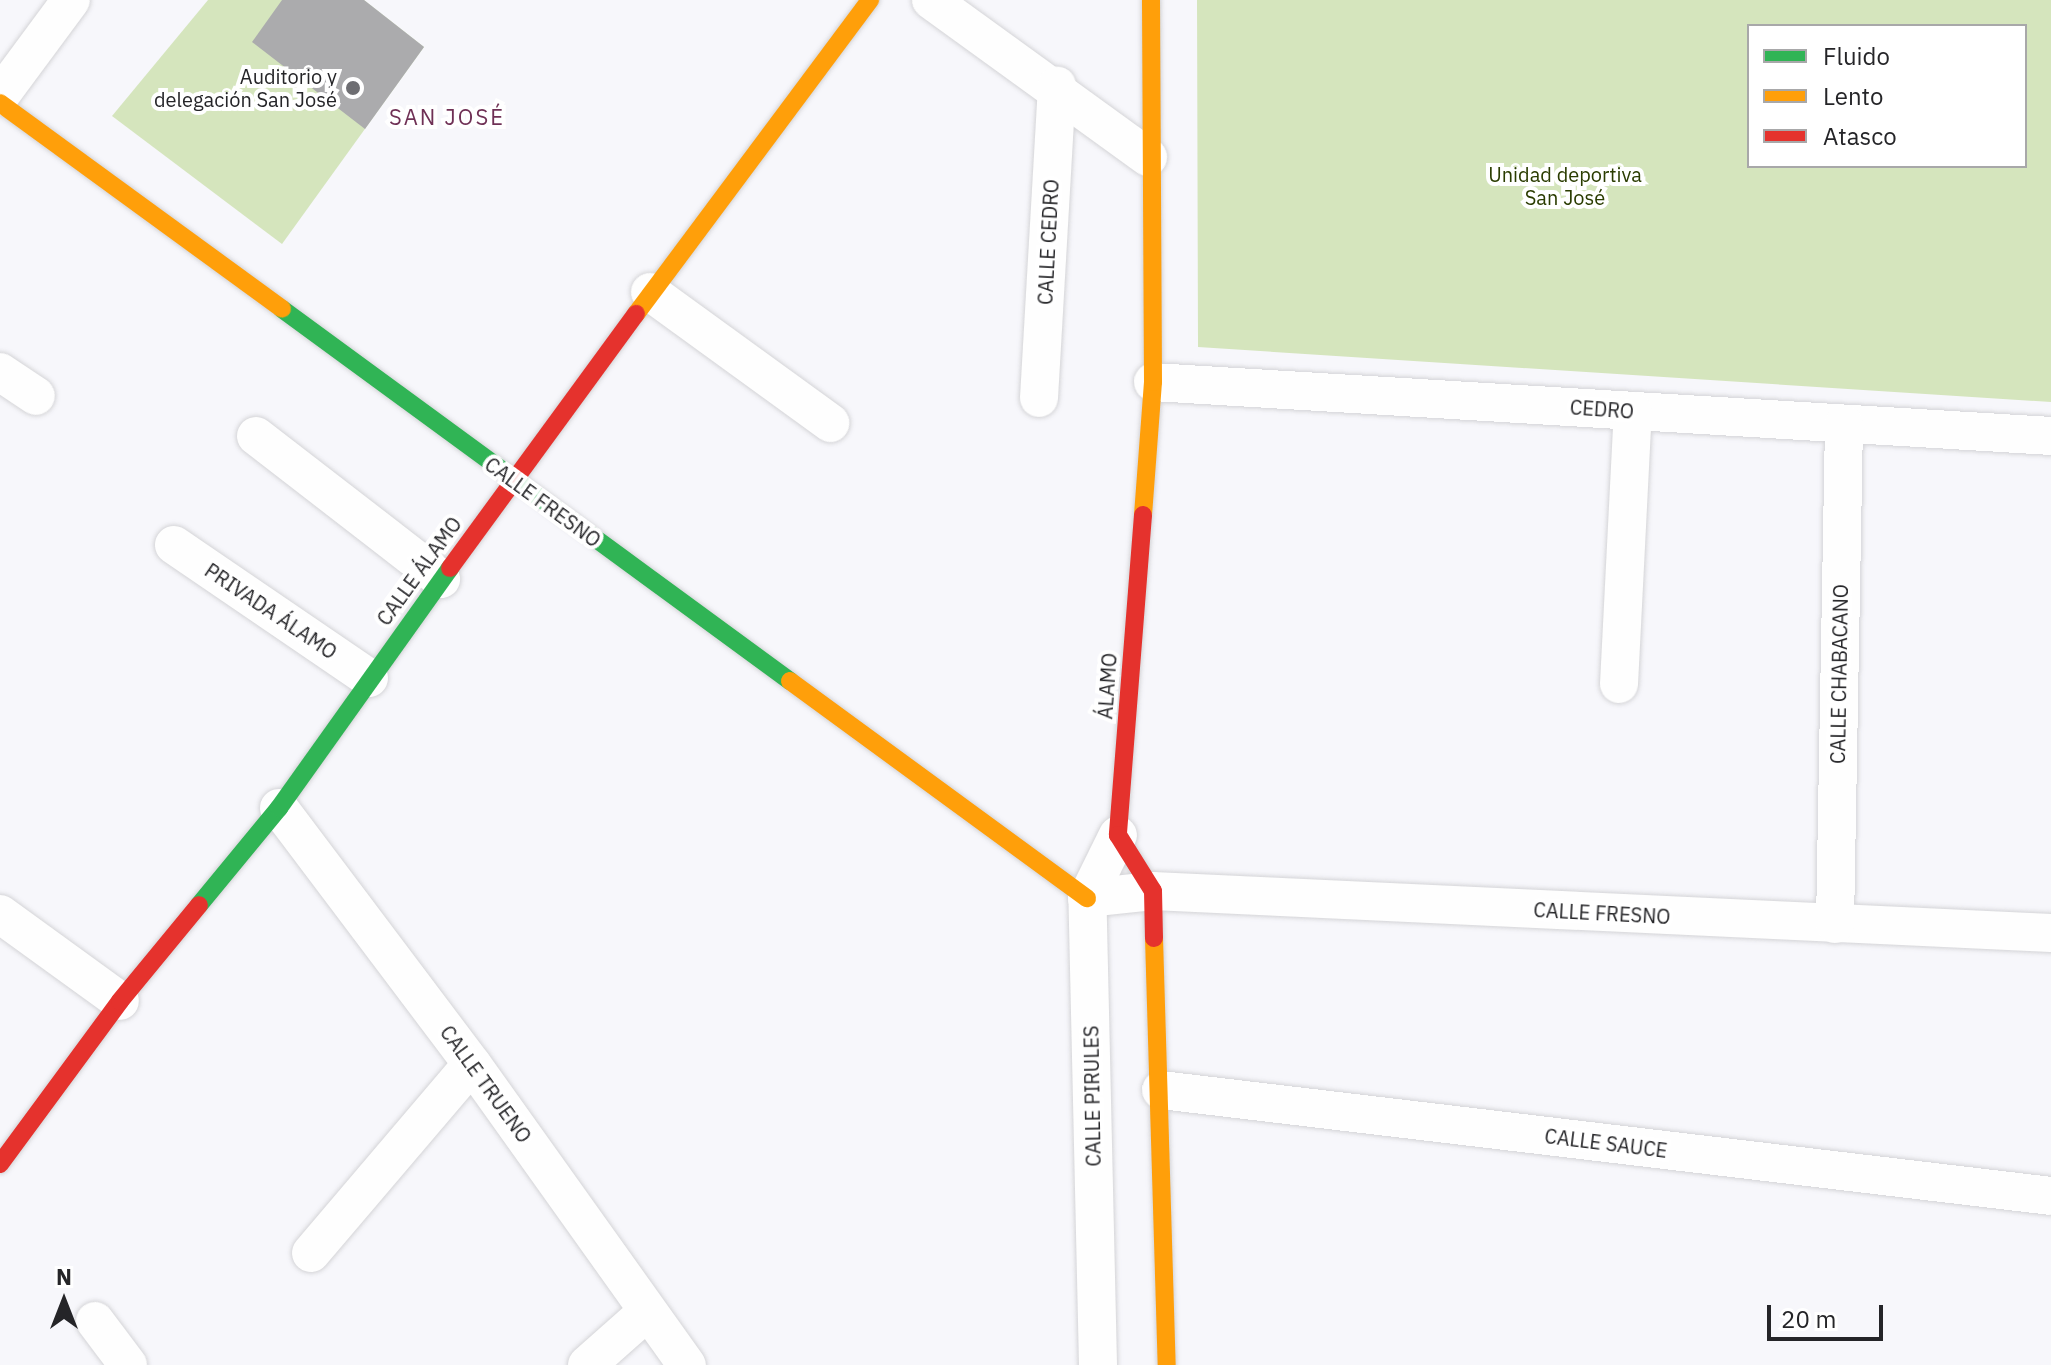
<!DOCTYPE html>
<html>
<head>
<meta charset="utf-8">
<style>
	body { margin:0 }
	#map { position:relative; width:2051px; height:1365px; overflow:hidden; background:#f7f7fb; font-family:"IBM Plex Sans",sans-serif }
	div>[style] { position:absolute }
	.green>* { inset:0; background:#d5e5bd }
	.building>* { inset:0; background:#ababad }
	.roads { filter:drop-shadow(0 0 2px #d4d4d7) drop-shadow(0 0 2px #d4d4d7) }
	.street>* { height:38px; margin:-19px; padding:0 19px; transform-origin:19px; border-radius:19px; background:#fefefe }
	.fast>* { height:18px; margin:-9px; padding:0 9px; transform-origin:9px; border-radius:9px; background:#30b455 }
	.slow>* { height:18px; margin:-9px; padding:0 9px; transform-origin:9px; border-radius:9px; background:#ff9f0a }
	.jam>* { height:18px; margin:-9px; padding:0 9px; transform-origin:9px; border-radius:9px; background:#e5322d }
	.dots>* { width:22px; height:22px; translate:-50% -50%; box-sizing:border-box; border:4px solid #fff; border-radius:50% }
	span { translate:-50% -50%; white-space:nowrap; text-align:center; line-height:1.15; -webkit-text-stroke:8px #fff; paint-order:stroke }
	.poi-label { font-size:20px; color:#252528 }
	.right { translate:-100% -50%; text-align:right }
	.park-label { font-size:20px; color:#2a3c00 }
	.street-label { font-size:20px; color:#252528 }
	.neighbourhood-label { font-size:22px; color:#6f3055; letter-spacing:2px }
	.legend { position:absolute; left:1747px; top:24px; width:280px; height:144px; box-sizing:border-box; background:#fff; border:2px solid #a8a8a9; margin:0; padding:10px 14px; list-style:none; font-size:24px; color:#252528 }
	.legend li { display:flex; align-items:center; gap:16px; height:40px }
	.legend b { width:40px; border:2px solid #a8a8a9 }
	.north { position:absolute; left:24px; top:1261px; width:80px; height:80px; -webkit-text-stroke:6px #fff; paint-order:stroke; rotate:0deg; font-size:22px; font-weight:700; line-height:32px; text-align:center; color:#252528 }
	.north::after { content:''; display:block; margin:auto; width:28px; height:36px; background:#252528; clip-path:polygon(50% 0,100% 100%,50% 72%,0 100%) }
	.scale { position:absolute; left:1767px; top:1305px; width:116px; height:36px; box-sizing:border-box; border:4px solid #252528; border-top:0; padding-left:10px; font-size:24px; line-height:28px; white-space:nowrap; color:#252528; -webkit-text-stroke:6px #fff; paint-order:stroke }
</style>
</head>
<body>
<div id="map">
	<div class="green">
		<i style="clip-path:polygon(208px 0,364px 0,424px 47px,282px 244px,112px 116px)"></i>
		<i style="clip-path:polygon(evenodd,1197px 0,2051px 0,2051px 402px,1198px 347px,1197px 0,1749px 26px,2025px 26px,2025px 166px,1749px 166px,1749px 26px)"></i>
	</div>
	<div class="building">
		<i style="clip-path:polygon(282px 0,364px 0,424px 47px,365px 129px,252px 42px)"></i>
	</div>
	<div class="roads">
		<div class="street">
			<i style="left:931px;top:0;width:268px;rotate:35.9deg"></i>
			<i style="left:0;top:96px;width:119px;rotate:-53.5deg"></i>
			<i style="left:650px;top:292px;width:223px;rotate:36deg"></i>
			<i style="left:0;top:372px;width:43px;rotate:33.7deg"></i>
			<i style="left:1153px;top:382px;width:900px;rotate:3.44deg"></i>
			<i style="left:1039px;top:398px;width:313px;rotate:-86.7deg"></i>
			<i style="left:256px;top:436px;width:234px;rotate:37.7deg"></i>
			<i style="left:174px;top:545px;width:236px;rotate:34.3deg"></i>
			<i style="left:1619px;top:684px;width:273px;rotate:-87.1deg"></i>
			<i style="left:279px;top:808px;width:321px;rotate:53deg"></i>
			<i style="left:472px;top:1064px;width:370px;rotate:54.5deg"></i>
			<i style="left:1087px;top:898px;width:66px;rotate:-6.1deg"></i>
			<i style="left:1153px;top:891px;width:899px;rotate:2.68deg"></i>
			<i style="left:0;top:914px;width:148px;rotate:35.9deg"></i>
			<i style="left:1835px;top:924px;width:500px;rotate:-88.97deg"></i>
			<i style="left:1161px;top:1090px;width:896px;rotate:6.79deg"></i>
			<i style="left:311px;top:1253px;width:248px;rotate:-49.6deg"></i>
			<i style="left:95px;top:1321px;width:55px;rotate:53.1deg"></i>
			<i style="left:587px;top:1365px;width:81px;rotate:-41.5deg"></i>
			<i style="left:1098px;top:1365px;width:467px;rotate:-91.3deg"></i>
			<i style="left:1087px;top:898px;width:70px;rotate:-63.8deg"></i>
		</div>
		<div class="fast">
			<i style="left:282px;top:309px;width:630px;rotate:36.21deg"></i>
			<i style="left:199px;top:905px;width:126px;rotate:-50.5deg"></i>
			<i style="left:279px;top:808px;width:295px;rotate:-54.5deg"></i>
		</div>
		<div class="slow">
			<i style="left:0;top:103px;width:349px;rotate:36.1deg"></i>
			<i style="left:636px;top:314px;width:392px;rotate:-53.3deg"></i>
			<i style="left:1143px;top:515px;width:133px;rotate:-85.7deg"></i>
			<i style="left:1153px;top:382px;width:382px;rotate:-90.3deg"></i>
			<i style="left:790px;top:681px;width:368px;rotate:36.2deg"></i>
			<i style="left:1154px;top:938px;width:427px;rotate:88.3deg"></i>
		</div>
		<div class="jam">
			<i style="left:1143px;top:515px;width:321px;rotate:94.5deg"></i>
			<i style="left:1118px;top:835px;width:66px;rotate:58deg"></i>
			<i style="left:1153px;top:891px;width:47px;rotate:88.8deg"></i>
			<i style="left:450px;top:568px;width:315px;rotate:-53.8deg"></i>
			<i style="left:0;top:1164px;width:202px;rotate:-53.6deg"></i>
			<i style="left:120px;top:1001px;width:124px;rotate:-50.5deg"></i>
		</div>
	</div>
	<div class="dots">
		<i style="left:353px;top:88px;background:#6e6e72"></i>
	</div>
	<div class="poi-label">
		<span class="right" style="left:337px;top:88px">Auditorio y<br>delegación San José</span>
	</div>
	<div class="park-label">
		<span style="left:1565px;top:186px">Unidad deportiva<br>San José</span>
	</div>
	<div class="street-label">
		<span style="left:1048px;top:242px;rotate:-87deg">CALLE CEDRO</span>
		<span style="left:1602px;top:409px;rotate:4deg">CEDRO</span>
		<span style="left:543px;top:502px;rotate:36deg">CALLE FRESNO</span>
		<span style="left:419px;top:571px;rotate:-54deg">CALLE ÁLAMO</span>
		<span style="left:271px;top:611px;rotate:34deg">PRIVADA ÁLAMO</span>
		<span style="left:1839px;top:674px;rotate:-89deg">CALLE CHABACANO</span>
		<span style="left:1107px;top:686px;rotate:-86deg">ÁLAMO</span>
		<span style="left:1602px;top:913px;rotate:3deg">CALLE FRESNO</span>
		<span style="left:486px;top:1084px;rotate:54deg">CALLE TRUENO</span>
		<span style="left:1092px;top:1096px;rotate:-91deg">CALLE PIRULES</span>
		<span style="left:1606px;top:1143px;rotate:7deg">CALLE SAUCE</span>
	</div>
	<div class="neighbourhood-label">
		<span style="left:447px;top:117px">SAN JOSÉ</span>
	</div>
	<ul class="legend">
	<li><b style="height:10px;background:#30b455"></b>Fluido</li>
	<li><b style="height:10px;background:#ff9f0a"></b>Lento</li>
	<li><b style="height:10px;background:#e5322d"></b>Atasco</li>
	</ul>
	<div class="north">N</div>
	<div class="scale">20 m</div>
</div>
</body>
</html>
